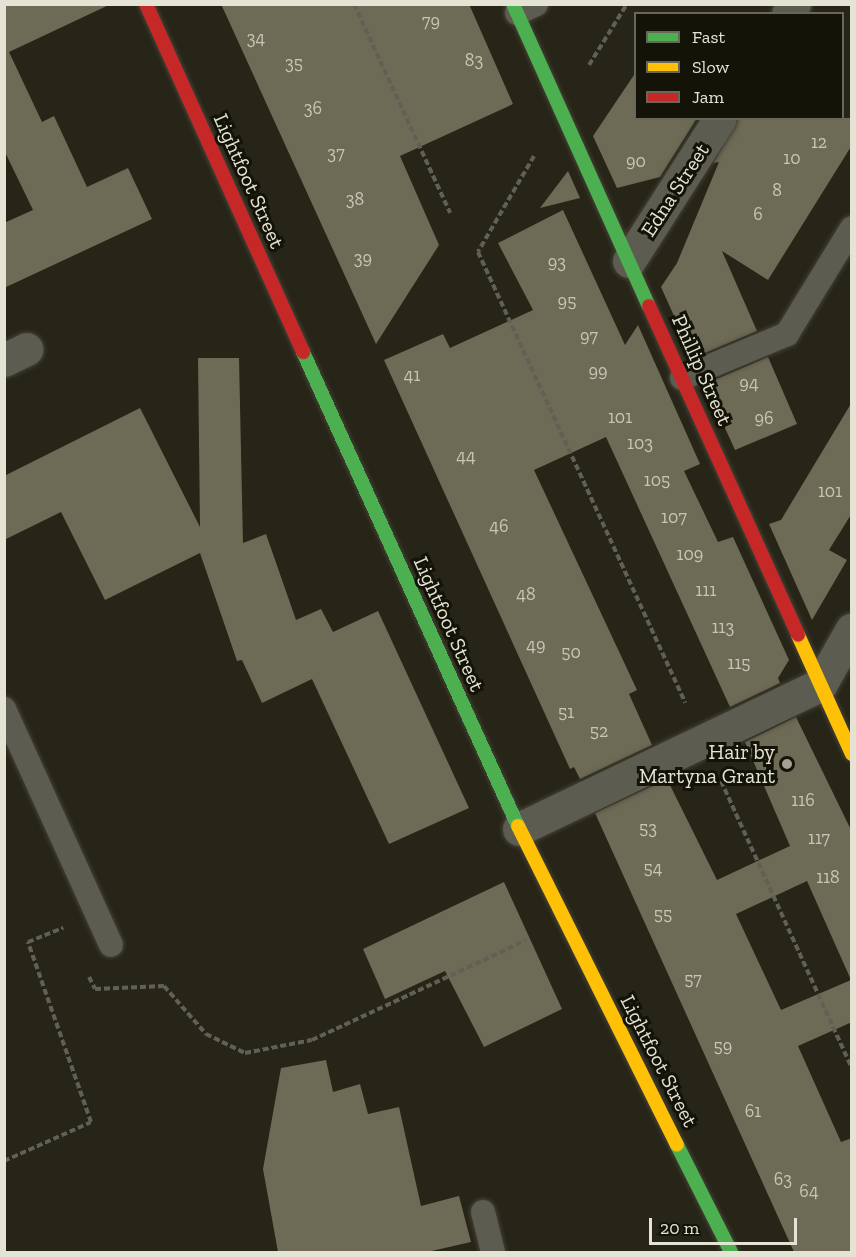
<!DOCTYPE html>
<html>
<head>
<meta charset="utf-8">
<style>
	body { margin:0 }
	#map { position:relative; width:856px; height:1257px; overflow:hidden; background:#272517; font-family:"Zilla Slab",serif }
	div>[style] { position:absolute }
	.building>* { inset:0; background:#6d6a55 }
	.path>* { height:4px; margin-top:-2px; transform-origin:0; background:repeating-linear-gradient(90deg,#616055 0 6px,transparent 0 9px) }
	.roads { filter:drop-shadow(0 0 2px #434136) drop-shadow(0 0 2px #434136) }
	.lane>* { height:24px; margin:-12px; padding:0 12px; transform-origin:12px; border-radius:12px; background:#5d5c51 }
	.street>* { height:33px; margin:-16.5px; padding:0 16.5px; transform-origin:16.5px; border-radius:16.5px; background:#5d5c51 }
	.fast>* { height:14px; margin:-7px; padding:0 7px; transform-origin:7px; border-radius:7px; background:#4caf50 }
	.slow>* { height:14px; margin:-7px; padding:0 7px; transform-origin:7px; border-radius:7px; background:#ffc107 }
	.jam>* { height:14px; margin:-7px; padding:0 7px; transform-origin:7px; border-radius:7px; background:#c62828 }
	.dots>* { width:16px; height:16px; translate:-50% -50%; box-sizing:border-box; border:3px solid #141308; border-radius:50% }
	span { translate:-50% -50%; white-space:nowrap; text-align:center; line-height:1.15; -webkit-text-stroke:6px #141308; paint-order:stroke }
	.number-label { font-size:18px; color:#c7c6b4 }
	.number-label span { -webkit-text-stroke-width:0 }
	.street-label { font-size:21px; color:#e5e4d4 }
	.poi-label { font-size:21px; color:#e5e4d4 }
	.right { translate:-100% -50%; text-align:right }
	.frame { position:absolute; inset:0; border:6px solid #e5e4d4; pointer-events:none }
	.legend { position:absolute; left:634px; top:12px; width:210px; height:108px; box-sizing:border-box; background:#141308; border:2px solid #68675a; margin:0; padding:8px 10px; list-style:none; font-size:18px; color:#e5e4d4 }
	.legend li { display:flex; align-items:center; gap:12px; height:30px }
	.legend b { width:30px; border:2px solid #68675a }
	.scale { position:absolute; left:649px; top:1218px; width:148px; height:27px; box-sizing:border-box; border:3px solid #e5e4d4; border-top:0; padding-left:8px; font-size:18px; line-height:21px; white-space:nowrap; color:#e5e4d4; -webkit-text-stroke:4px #141308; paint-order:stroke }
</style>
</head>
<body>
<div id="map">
	<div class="building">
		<i style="clip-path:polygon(4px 4px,111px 4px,9px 52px,42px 122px,54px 116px,87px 187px,128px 168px,152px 219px,4px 288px,4px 223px,33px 210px,4px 150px)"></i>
		<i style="clip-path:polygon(221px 4px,469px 4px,513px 104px,400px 156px,439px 245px,376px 344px)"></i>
		<i style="clip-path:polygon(636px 72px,636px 118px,697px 118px,660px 177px,617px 188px,593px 136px)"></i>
		<i style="clip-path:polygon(739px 118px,852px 118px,852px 145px,768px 280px,722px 251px,757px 331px,693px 358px,661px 287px,677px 263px,719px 162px,713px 163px)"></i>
		<i style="clip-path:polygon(568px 171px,580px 198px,540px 208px)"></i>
		<i style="clip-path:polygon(563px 210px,625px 345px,638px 325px,700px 464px,684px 471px,718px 542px,733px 537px,789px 660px,778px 678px,780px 683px,730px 707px,606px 437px,534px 470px,637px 690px,629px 694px,652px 745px,580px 779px,574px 767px,570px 769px,384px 360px,443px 334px,450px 348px,533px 310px,498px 243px)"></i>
		<i style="clip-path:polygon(768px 357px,797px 424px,735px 450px,705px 384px)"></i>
		<i style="clip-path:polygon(198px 358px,239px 358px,243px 543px,266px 534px,296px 620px,321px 609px,333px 632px,378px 611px,469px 808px,389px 844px,312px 679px,262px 703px,242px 660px,237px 661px,200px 553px,105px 600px,61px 512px,4px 540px,4px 476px,140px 408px,200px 527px)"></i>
		<i style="clip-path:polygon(852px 402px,852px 513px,829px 550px,847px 560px,812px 620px,769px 524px,781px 520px)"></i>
		<i style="clip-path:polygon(evenodd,796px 717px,852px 832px,852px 1022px,798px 1046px,841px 1142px,852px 1138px,852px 1252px,794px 1252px,595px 813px,667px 779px,717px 880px,790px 846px,745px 742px,796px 717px,807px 881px,851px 980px,781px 1010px,736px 914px,807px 881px)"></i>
		<i style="clip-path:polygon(504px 882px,562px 1009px,484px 1047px,445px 971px,385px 999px,363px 949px)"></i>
		<i style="clip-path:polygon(326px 1060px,333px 1092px,360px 1084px,368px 1114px,399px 1107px,421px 1206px,459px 1196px,471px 1242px,427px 1252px,278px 1252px,263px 1169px,281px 1068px)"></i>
	</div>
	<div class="path">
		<i style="left:354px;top:4px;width:230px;rotate:65.3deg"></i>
		<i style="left:589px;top:65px;width:72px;rotate:-58.1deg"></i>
		<i style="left:534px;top:156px;width:111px;rotate:120.3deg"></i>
		<i style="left:478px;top:252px;width:496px;rotate:65.3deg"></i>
		<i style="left:721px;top:781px;width:315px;rotate:65.5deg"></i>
		<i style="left:89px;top:977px;width:13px;rotate:63deg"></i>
		<i style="left:95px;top:989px;width:69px;rotate:-2.5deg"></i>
		<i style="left:164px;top:986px;width:64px;rotate:48.8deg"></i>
		<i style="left:206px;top:1034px;width:43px;rotate:26deg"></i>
		<i style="left:245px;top:1053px;width:68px;rotate:-11deg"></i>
		<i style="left:312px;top:1040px;width:236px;rotate:-25deg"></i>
		<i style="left:4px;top:1161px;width:95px;rotate:-24.1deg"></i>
		<i style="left:91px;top:1122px;width:191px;rotate:-109.3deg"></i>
		<i style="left:28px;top:942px;width:38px;rotate:-22deg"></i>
	</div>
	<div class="roads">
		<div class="lane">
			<i style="left:517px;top:13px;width:21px;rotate:-25deg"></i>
			<i style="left:682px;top:378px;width:114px;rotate:-22.7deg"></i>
			<i style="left:787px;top:334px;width:124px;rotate:-58.5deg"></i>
			<i style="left:4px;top:709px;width:259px;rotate:65.6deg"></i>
			<i style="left:483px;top:1212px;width:41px;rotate:76deg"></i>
		</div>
		<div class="street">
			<i style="left:788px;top:14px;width:12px;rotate:-59deg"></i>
			<i style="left:629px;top:261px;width:169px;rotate:-57.5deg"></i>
			<i style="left:4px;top:360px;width:25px;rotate:-26deg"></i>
			<i style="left:519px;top:829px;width:334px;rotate:-25.6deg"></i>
			<i style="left:820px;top:685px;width:64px;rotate:-60.3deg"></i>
		</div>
		<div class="fast">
			<i style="left:513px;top:4px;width:331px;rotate:65.8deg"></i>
			<i style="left:303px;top:352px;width:520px;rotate:65.6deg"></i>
			<i style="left:677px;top:1145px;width:120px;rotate:63.2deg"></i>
		</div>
		<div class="slow">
			<i style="left:798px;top:635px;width:131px;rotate:65.6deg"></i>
			<i style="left:518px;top:826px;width:356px;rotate:63.5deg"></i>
		</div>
		<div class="jam">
			<i style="left:146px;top:4px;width:382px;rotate:65.7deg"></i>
			<i style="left:649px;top:306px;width:361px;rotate:65.6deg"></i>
		</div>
	</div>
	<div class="dots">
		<i style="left:787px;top:764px;background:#a2a192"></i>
	</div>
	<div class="number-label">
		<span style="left:431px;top:21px">79</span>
		<span style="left:256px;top:38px">34</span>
		<span style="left:474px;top:60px">83</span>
		<span style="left:294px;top:63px">35</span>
		<span style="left:313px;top:108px">36</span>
		<span style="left:819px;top:142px">12</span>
		<span style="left:336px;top:153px">37</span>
		<span style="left:792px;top:158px">10</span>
		<span style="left:636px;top:161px">90</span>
		<span style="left:777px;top:190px">8</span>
		<span style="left:355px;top:199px">38</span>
		<span style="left:758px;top:214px">6</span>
		<span style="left:363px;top:258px">39</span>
		<span style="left:557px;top:262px">93</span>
		<span style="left:567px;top:301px">95</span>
		<span style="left:589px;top:336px">97</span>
		<span style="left:598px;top:371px">99</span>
		<span style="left:412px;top:375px">41</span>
		<span style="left:749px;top:383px">94</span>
		<span style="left:620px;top:417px">101</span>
		<span style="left:764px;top:418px">96</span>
		<span style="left:640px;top:443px">103</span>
		<span style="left:466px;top:456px">44</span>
		<span style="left:657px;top:480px">105</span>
		<span style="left:830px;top:491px">101</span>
		<span style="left:674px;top:517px">107</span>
		<span style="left:499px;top:526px">46</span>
		<span style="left:690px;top:554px">109</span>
		<span style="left:706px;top:590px">111</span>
		<span style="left:526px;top:594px">48</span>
		<span style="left:723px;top:627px">113</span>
		<span style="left:536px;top:645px">49</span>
		<span style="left:571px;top:652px">50</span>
		<span style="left:739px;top:663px">115</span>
		<span style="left:566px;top:712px">51</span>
		<span style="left:599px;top:731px">52</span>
		<span style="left:803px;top:800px">116</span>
		<span style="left:648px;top:828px">53</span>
		<span style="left:819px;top:838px">117</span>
		<span style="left:653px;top:868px">54</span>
		<span style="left:828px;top:877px">118</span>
		<span style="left:663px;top:914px">55</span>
		<span style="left:693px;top:979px">57</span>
		<span style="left:723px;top:1046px">59</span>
		<span style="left:753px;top:1111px">61</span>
		<span style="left:783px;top:1179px">63</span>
		<span style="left:809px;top:1191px">64</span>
	</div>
	<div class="street-label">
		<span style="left:249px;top:181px;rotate:66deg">Lightfoot Street</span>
		<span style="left:675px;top:190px;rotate:-57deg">Edna Street</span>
		<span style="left:702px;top:370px;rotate:66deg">Phillip Street</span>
		<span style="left:449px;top:624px;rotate:66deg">Lightfoot Street</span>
		<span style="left:659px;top:1061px;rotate:63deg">Lightfoot Street</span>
	</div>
	<div class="poi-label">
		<span class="right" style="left:775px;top:764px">Hair by<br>Martyna Grant</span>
	</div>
	<div class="frame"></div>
	<ul class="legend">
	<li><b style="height:8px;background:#4caf50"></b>Fast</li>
	<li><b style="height:8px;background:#ffc107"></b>Slow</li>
	<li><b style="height:8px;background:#c62828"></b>Jam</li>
	</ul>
	<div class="scale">20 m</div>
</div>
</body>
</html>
